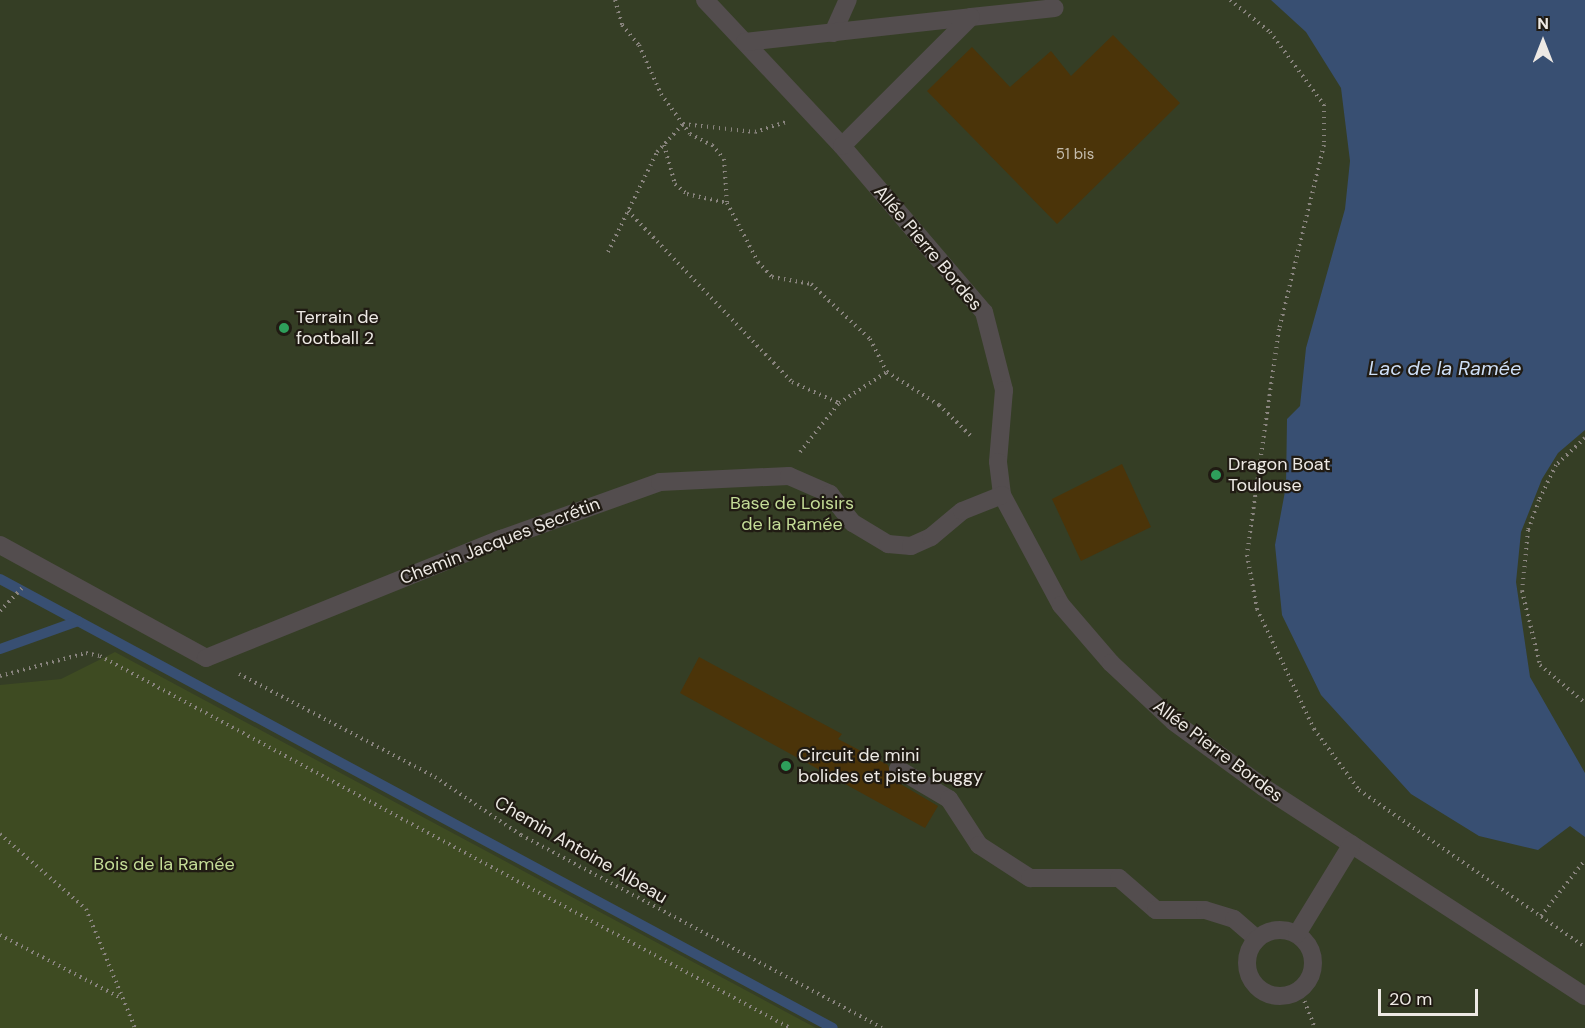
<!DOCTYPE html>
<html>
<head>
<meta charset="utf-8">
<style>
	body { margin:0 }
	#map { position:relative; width:1585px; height:1028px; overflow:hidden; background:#201b13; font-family:"DM Sans",sans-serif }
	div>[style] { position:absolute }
	.green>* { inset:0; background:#353e25 }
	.forest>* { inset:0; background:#3e4b22 }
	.water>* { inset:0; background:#384f72 }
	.stream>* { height:10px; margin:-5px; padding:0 5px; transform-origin:5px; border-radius:5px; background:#384f72 }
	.building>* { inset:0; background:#4b3409 }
	.path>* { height:4px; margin-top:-2px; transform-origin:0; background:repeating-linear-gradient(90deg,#89847e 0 1.5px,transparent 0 6px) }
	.minor>* { height:18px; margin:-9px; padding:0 9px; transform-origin:9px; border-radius:9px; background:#534d4e }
	.minor>.ring { margin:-9px; padding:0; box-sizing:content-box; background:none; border:18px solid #534d4e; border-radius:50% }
	.dots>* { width:16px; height:16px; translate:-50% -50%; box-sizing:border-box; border:3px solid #201b13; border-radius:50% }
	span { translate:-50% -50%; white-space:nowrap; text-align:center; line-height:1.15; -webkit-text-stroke:4.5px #201b13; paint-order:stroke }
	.number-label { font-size:15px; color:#c4bcad }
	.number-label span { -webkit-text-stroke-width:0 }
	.street-label { font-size:18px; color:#ede9e4 }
	.poi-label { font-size:18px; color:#ede9e4 }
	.left { translate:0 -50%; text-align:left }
	.park-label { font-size:18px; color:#c4dc97 }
	.water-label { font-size:20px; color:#cedff7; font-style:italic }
	.north { position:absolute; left:1513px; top:12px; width:60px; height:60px; -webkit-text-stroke:4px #201b13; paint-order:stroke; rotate:0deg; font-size:16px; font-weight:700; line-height:24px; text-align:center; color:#ede9e4 }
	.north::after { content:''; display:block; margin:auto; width:21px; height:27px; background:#ede9e4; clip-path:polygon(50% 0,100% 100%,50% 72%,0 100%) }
	.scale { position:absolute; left:1378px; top:989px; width:100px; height:27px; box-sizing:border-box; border:3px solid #ede9e4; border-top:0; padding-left:8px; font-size:18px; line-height:21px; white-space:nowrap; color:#ede9e4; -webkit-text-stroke:4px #201b13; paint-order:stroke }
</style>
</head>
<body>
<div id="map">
	<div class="green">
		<i style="clip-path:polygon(0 0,1585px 0,1585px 1028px,0 1028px)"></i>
	</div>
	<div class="forest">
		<i style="clip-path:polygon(115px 652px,816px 1028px,0 1028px,0 685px,61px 679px)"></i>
	</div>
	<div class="water">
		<i style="clip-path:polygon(1271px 0,1585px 0,1585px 430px,1558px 453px,1542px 479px,1521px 532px,1516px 582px,1530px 677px,1585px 773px,1585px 837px,1570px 826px,1538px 850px,1479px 836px,1411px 794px,1321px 695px,1282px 615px,1275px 545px,1286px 486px,1287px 419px,1300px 406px,1306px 348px,1345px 209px,1350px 161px,1341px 88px,1306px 32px)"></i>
	</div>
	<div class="stream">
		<i style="left:0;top:579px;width:946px;rotate:28.33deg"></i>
		<i style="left:0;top:649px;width:83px;rotate:-19.7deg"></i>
	</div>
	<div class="building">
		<i style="clip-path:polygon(1113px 35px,1180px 103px,1057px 224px,927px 91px,972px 47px,1010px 87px,1051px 51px,1071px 76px)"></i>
		<i style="clip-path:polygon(1122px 464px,1151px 527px,1081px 561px,1052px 499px)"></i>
		<i style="clip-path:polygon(699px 657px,842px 734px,838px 739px,888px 765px,892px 779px,938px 806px,925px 828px,680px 693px)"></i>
	</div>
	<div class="path">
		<i style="left:615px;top:0;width:26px;rotate:74deg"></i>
		<i style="left:622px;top:25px;width:26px;rotate:50deg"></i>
		<i style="left:639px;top:45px;width:54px;rotate:65.8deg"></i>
		<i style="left:661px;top:94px;width:49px;rotate:54.1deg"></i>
		<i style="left:690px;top:134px;width:25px;rotate:27deg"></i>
		<i style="left:712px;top:145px;width:18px;rotate:49deg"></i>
		<i style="left:724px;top:159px;width:44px;rotate:86.1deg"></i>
		<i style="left:727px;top:203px;width:67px;rotate:62.3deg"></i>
		<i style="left:758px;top:262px;width:21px;rotate:47deg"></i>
		<i style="left:772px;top:277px;width:40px;rotate:10deg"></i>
		<i style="left:811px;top:284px;width:81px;rotate:43deg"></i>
		<i style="left:870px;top:339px;width:37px;rotate:63deg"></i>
		<i style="left:887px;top:372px;width:62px;rotate:32.4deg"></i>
		<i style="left:939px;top:405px;width:47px;rotate:44.1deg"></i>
		<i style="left:1230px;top:0;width:51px;rotate:38.7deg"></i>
		<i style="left:1270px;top:32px;width:91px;rotate:53.5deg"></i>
		<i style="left:1324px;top:105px;width:40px;rotate:90deg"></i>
		<i style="left:1324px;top:145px;width:189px;rotate:103.7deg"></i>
		<i style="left:1279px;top:329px;width:228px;rotate:98.1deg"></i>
		<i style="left:1247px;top:555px;width:55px;rotate:79.5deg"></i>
		<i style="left:1257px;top:609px;width:133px;rotate:64.6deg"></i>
		<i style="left:1314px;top:729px;width:76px;rotate:53.6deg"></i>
		<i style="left:1359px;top:790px;width:275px;rotate:34.8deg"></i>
		<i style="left:664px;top:145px;width:41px;rotate:74.2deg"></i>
		<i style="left:675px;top:184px;width:16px;rotate:40deg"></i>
		<i style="left:687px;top:194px;width:41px;rotate:12.7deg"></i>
		<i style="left:628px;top:211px;width:237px;rotate:46.2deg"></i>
		<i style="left:792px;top:382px;width:51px;rotate:24.1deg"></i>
		<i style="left:839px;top:403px;width:57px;rotate:-32.9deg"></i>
		<i style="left:608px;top:252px;width:111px;rotate:-63.9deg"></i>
		<i style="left:657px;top:152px;width:38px;rotate:-47deg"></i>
		<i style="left:683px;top:124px;width:72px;rotate:6.3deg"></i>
		<i style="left:755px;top:132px;width:33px;rotate:-18deg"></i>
		<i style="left:1585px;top:438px;width:40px;rotate:137deg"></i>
		<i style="left:1556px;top:465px;width:39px;rotate:116deg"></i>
		<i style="left:1539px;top:500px;width:32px;rotate:110deg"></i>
		<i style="left:1528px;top:530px;width:61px;rotate:95.6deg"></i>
		<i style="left:1522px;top:591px;width:76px;rotate:76.3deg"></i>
		<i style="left:1540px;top:665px;width:59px;rotate:40.2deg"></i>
		<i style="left:800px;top:452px;width:63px;rotate:-51.5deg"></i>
		<i style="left:0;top:611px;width:32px;rotate:-46deg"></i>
		<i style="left:239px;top:674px;width:221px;rotate:27.7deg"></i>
		<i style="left:435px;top:777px;width:104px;rotate:34deg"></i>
		<i style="left:521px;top:835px;width:409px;rotate:28.1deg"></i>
		<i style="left:0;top:676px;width:89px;rotate:-15deg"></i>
		<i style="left:86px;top:653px;width:14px;rotate:12deg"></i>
		<i style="left:100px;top:656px;width:784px;rotate:28.33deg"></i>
		<i style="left:0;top:834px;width:114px;rotate:41.1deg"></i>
		<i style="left:86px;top:909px;width:129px;rotate:67.6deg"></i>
		<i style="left:1541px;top:916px;width:71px;rotate:-51.8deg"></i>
		<i style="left:0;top:935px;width:134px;rotate:27.5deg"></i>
		<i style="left:1300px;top:990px;width:41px;rotate:68.5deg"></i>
	</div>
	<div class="minor">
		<i style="left:705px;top:0;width:200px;rotate:46.8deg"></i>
		<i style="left:842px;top:146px;width:218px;rotate:49.5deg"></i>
		<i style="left:984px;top:312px;width:81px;rotate:75.6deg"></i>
		<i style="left:1004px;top:390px;width:72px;rotate:94.8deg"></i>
		<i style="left:998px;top:462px;width:33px;rotate:83deg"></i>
		<i style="left:1002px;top:495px;width:125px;rotate:61.8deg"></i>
		<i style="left:1061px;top:605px;width:77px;rotate:49.2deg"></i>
		<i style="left:1111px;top:663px;width:86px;rotate:43.1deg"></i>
		<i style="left:1174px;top:722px;width:110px;rotate:36.1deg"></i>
		<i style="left:1263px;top:787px;width:384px;rotate:33deg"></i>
		<i style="left:971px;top:17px;width:84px;rotate:-6.1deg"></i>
		<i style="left:833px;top:33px;width:36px;rotate:-66deg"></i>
		<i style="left:745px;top:42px;width:227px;rotate:-6.3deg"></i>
		<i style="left:971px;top:17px;width:182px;rotate:135deg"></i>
		<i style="left:0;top:545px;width:235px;rotate:28.7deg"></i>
		<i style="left:206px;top:658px;width:318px;rotate:-22deg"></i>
		<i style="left:501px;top:539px;width:169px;rotate:-19.7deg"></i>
		<i style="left:660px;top:482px;width:129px;rotate:-2.7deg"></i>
		<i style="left:789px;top:476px;width:45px;rotate:23.7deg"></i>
		<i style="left:830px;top:494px;width:37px;rotate:52deg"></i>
		<i style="left:853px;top:523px;width:41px;rotate:31deg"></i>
		<i style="left:888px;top:544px;width:23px;rotate:5deg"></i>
		<i style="left:911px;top:546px;width:22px;rotate:-24deg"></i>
		<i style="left:931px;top:537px;width:40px;rotate:-40deg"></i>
		<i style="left:962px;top:511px;width:43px;rotate:-21.8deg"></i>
		<i style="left:898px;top:769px;width:59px;rotate:30.5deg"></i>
		<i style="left:949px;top:799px;width:55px;rotate:56.9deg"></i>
		<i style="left:979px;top:845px;width:61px;rotate:32.9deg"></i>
		<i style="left:1030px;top:878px;width:89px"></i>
		<i style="left:1119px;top:878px;width:49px;rotate:40.9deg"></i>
		<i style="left:1156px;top:910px;width:49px"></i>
		<i style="left:1205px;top:910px;width:30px;rotate:17deg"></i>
		<i style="left:1234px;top:919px;width:29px;rotate:41deg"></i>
		<i class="ring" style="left:1247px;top:930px;width:48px;height:48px"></i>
		<i style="left:1297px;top:934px;width:105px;rotate:-58.6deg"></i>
	</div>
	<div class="dots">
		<i style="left:284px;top:328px;background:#2e9e5b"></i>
		<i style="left:1216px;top:475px;background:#2e9e5b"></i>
		<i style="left:786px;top:766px;background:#2e9e5b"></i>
	</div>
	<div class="number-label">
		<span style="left:1075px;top:155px">51 bis</span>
	</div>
	<div class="street-label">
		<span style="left:928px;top:248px;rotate:50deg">Allée Pierre Bordes</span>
		<span style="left:500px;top:541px;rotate:-21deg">Chemin Jacques Secrétin</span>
		<span style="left:1218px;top:751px;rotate:37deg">Allée Pierre Bordes</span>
		<span style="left:581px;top:850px;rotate:30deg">Chemin Antoine Albeau</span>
	</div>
	<div class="poi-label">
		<span class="left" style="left:296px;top:328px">Terrain de<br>football 2</span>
		<span class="left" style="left:1228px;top:475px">Dragon Boat<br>Toulouse</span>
		<span class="left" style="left:798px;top:766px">Circuit de mini<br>bolides et piste buggy</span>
	</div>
	<div class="park-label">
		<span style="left:792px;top:514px">Base de Loisirs<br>de la Ramée</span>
		<span style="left:164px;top:864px">Bois de la Ramée</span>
	</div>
	<div class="water-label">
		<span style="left:1445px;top:368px">Lac de la Ramée</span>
	</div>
	<div class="north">N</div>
	<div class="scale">20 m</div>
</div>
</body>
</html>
